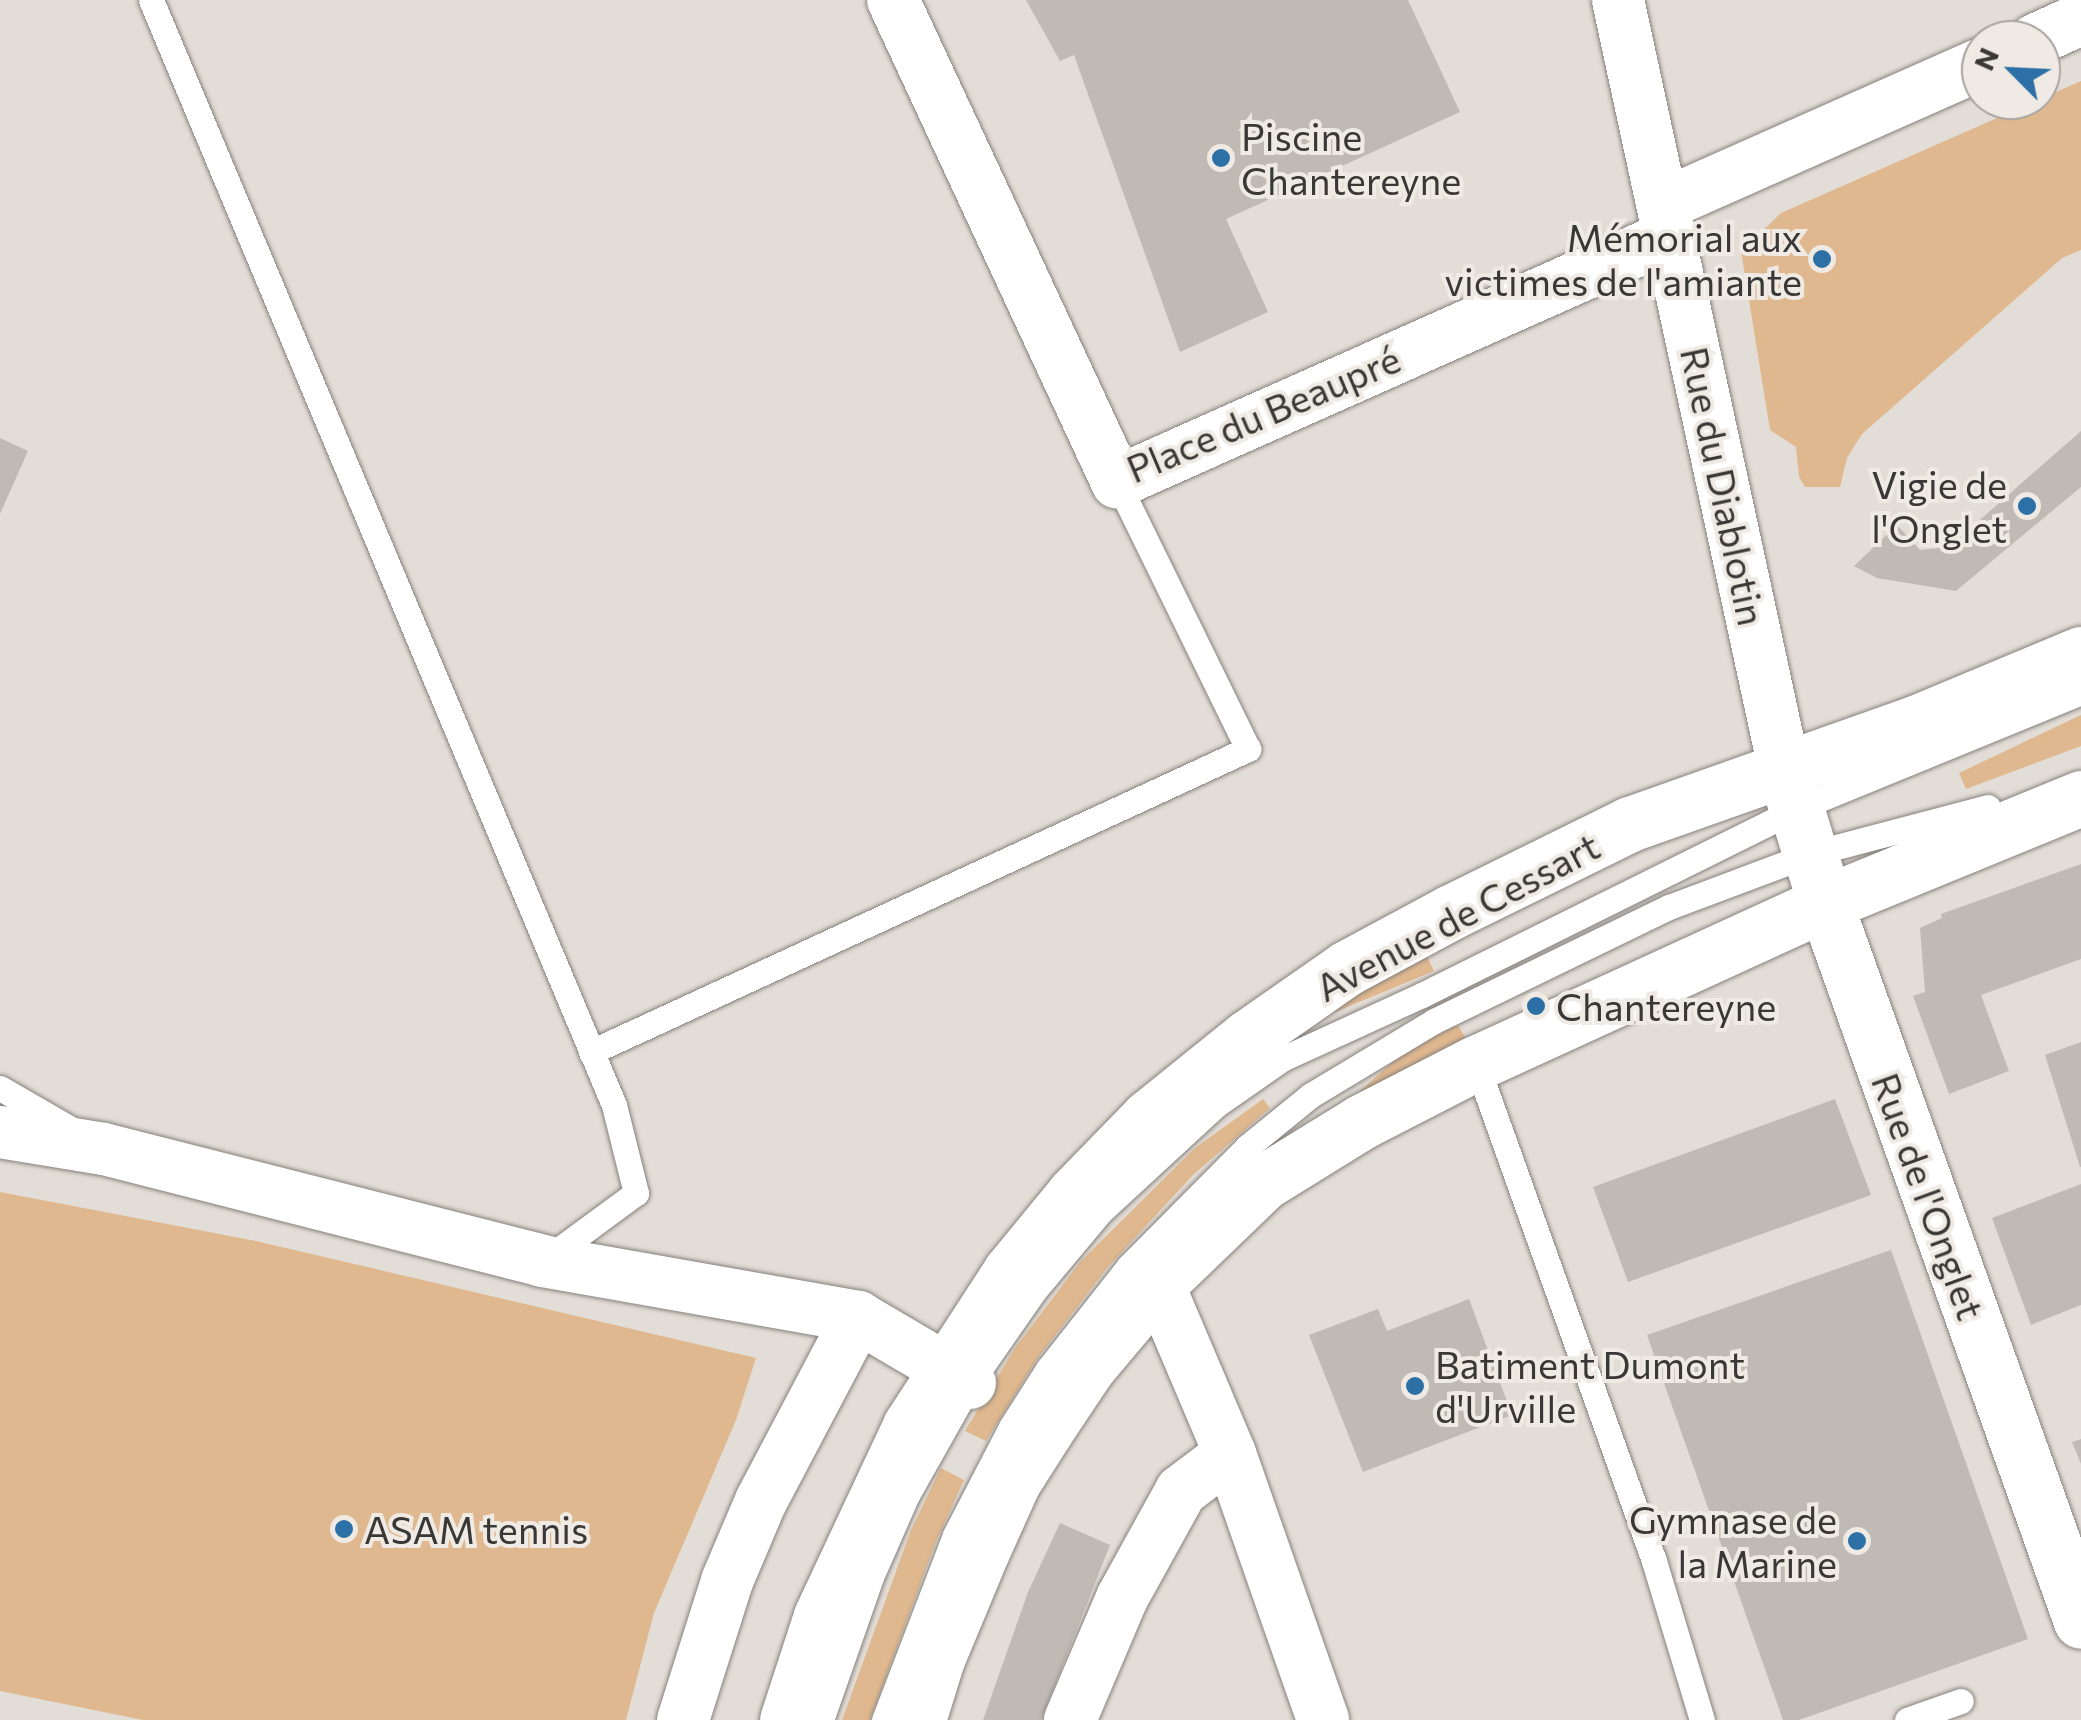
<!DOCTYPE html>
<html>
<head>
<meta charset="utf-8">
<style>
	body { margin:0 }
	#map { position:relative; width:2081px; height:1720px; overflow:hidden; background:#e3ddd7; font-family:Commissioner,sans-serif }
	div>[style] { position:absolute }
	.green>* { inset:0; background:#e0b88f }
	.building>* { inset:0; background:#c0bab5 }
	.roads { filter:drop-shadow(0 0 2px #86817c) drop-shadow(0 0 2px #86817c) }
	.lane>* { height:25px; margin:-12.5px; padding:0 12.5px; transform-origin:12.5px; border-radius:12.5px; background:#fff }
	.street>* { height:52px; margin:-26px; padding:0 26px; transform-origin:26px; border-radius:26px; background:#fff }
	.secondary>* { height:55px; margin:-27.5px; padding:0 27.5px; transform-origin:27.5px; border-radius:27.5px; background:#fff }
	.dots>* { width:28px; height:28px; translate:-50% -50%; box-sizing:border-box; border:5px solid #f0eae4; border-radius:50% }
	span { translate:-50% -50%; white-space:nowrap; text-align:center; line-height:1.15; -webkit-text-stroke:8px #f0eae4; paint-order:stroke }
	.poi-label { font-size:38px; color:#3a3836 }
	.left { translate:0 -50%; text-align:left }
	.right { translate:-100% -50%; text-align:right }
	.street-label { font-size:38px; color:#3a3836 }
	.north { position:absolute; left:1961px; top:20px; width:100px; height:100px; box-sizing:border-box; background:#f0eae4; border:2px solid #a7a39e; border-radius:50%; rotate:294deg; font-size:28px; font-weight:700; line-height:40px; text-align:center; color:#3a3836 }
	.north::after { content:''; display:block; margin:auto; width:35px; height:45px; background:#2d70a5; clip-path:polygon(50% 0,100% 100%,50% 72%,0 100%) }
</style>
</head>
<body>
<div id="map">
	<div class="green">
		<i style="clip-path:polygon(2081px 81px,2081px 250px,2062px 258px,1862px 434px,1847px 458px,1840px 487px,1805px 487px,1799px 477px,1796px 447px,1770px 430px,1741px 251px,1781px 213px)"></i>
		<i style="clip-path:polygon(2081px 715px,2081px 746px,1966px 789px,1959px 773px)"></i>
		<i style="clip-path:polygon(1423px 948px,1434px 971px,1328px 1015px,1323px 1005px)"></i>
		<i style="clip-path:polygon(1458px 1025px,1469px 1044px,1366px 1098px,1361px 1090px,1406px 1050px)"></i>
		<i style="clip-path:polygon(1263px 1099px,1270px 1108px,1193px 1175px,1107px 1268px,1037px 1359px,986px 1441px,965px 1431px,1015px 1348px,1081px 1261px,1195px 1148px)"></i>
		<i style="clip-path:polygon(0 1192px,256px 1241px,756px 1358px,736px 1420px,654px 1613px,626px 1720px,143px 1720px,0 1691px)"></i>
		<i style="clip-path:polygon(941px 1468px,964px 1480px,935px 1544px,870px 1720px,842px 1720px,911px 1530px)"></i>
	</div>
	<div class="building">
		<i style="clip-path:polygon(1026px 0,1408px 0,1460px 112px,1226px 219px,1268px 312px,1180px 352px,1074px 55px,1060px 61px)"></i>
		<i style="clip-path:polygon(2081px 431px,2081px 487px,1956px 591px,1877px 578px,1854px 566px,1897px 525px,1920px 550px,1949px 547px)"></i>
		<i style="clip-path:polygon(0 438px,28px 451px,0 514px)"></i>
		<i style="clip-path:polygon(2081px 864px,2081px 959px,1981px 995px,2009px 1071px,1949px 1094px,1913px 996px,1925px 992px,1920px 928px,1942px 918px,1941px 914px)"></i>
		<i style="clip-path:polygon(2081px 1042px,2081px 1167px,2080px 1167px,2045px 1055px)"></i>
		<i style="clip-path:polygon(1835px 1099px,1871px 1195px,1628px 1282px,1593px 1187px)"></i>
		<i style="clip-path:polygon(2081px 1184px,2081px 1305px,2031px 1325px,1992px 1218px)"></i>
		<i style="clip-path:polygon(1891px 1250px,2028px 1639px,1799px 1720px,1783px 1720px,1647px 1335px)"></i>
		<i style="clip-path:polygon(1469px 1299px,1512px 1415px,1363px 1472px,1309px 1335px,1378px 1309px,1387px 1331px)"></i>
		<i style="clip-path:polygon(2081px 1439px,2081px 1464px,2072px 1442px)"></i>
		<i style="clip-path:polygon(1060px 1523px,1110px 1545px,1041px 1720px,983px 1720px,1028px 1592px)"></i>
	</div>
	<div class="roads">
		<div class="lane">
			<i style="left:151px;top:0;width:1198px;rotate:67.27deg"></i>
			<i style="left:614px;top:1105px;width:91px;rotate:76deg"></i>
			<i style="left:636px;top:1193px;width:112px;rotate:143.7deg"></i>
			<i style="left:591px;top:1052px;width:724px;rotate:-24.76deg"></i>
			<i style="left:1248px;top:749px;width:297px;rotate:-116.1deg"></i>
			<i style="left:1476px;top:1063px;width:529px;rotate:70.33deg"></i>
			<i style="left:1654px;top:1561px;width:166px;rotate:73.2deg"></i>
			<i style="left:0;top:1088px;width:80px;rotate:30.1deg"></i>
			<i style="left:821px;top:1720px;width:151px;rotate:-70.7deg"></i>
			<i style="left:871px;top:1577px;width:90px;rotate:-66.3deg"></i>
			<i style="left:907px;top:1495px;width:129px;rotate:-60.6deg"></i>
			<i style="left:970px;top:1383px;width:112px;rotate:-55.2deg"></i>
			<i style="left:1034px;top:1291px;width:104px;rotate:-50.1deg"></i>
			<i style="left:1101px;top:1211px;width:156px;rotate:-42.7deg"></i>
			<i style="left:1216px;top:1105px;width:80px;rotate:-34.9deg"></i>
			<i style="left:1282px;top:1059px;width:154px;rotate:-24.6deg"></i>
			<i style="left:1422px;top:995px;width:418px;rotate:-26.4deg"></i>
			<i style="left:1796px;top:809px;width:308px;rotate:-22.3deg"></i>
			<i style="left:884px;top:1720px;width:198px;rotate:-69deg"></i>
			<i style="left:955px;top:1535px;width:122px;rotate:-62.6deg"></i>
			<i style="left:1011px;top:1427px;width:69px;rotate:-57.5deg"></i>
			<i style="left:1048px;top:1369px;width:131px;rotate:-51.8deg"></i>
			<i style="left:1129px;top:1266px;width:168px;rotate:-45.2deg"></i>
			<i style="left:1247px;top:1147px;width:82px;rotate:-39.1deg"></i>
			<i style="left:1311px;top:1095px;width:144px;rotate:-31deg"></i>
			<i style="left:1434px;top:1021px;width:261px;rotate:-25.9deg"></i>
			<i style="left:1669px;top:907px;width:151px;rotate:-20.6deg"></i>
			<i style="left:1810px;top:854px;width:184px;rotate:-14.8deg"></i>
			<i style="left:1907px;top:1720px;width:57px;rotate:-19.4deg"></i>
		</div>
		<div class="street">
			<i style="left:893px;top:0;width:532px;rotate:65.07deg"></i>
			<i style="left:1117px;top:482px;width:607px;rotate:-23.99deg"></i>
			<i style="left:1618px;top:0;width:786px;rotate:77.8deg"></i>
			<i style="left:2035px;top:40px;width:51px;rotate:-24.5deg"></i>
			<i style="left:1665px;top:204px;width:346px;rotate:-23.9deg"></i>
			<i style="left:0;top:1132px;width:105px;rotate:9.3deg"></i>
			<i style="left:104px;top:1149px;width:452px;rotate:14.3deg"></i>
			<i style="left:542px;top:1261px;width:321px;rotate:10deg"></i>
			<i style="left:858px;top:1317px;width:130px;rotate:30.5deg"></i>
			<i style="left:1158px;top:1284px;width:185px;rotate:67deg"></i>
			<i style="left:1230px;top:1454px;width:282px;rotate:70.7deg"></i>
			<i style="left:683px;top:1720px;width:146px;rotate:-72.4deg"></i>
			<i style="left:727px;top:1581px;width:87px;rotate:-67deg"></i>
			<i style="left:761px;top:1501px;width:208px;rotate:-62.2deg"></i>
			<i style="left:1070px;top:1720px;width:133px;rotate:-66.9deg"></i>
			<i style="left:1122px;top:1598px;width:122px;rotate:-61.1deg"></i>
			<i style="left:1181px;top:1491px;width:61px;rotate:-37.1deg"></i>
		</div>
		<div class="secondary">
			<i style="left:1784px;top:768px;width:141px;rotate:73.1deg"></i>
			<i style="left:1825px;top:903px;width:762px;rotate:70.38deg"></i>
			<i style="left:787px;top:1720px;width:109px;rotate:-71.9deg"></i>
			<i style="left:821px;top:1616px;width:210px;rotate:-64.9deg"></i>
			<i style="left:910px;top:1426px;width:184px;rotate:-57deg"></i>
			<i style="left:1010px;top:1272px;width:101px;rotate:-50.6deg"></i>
			<i style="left:1074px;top:1194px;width:107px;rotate:-45.8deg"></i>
			<i style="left:1149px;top:1117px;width:127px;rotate:-38.9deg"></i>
			<i style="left:1248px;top:1037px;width:121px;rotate:-34.9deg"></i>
			<i style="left:1347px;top:968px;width:118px;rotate:-28.3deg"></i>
			<i style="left:1451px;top:912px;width:199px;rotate:-26.2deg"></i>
			<i style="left:1630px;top:824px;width:302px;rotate:-19.5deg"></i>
			<i style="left:1915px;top:723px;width:180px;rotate:-22.6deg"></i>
			<i style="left:918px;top:1720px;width:64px;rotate:-72.7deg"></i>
			<i style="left:937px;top:1659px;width:117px;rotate:-67.4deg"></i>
			<i style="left:982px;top:1551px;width:76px;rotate:-65.8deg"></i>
			<i style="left:1013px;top:1482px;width:62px;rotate:-57.6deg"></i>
			<i style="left:1046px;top:1430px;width:76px;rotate:-56.3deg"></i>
			<i style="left:1088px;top:1367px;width:109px;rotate:-49.9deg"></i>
			<i style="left:1158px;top:1284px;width:147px;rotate:-43.9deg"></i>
			<i style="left:1264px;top:1182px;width:114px;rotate:-31.7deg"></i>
			<i style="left:1361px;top:1122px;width:129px;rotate:-27.2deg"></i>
			<i style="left:1476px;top:1063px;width:384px;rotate:-24.6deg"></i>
			<i style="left:1825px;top:903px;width:277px;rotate:-22.3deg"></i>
		</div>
	</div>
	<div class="dots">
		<i style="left:1221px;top:158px;background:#2d70a5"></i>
		<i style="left:1822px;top:259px;background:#2d70a5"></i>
		<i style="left:2027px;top:506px;background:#2d70a5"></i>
		<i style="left:1536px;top:1006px;background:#2d70a5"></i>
		<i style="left:1415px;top:1386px;background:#2d70a5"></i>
		<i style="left:344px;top:1529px;background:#2d70a5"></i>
		<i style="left:1857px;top:1541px;background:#2d70a5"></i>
	</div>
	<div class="poi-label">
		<span class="left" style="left:1241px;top:158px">Piscine<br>Chantereyne</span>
		<span class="right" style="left:1802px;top:259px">Mémorial aux<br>victimes de l'amiante</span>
		<span class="right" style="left:2007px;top:506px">Vigie de<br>l'Onglet</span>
		<span class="left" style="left:1556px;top:1006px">Chantereyne</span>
		<span class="left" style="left:1435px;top:1386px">Batiment Dumont<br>d'Urville</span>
		<span class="right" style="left:1837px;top:1541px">Gymnase de<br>la Marine</span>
		<span class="left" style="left:364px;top:1529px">ASAM tennis</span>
	</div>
	<div class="street-label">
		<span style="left:1263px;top:413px;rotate:-23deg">Place du Beaupré</span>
		<span style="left:1724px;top:486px;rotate:78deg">Rue du Diablotin</span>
		<span style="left:1457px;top:916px;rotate:-28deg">Avenue de Cessart</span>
		<span style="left:1929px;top:1196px;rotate:70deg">Rue de l'Onglet</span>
	</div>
	<div class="north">N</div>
</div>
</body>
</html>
